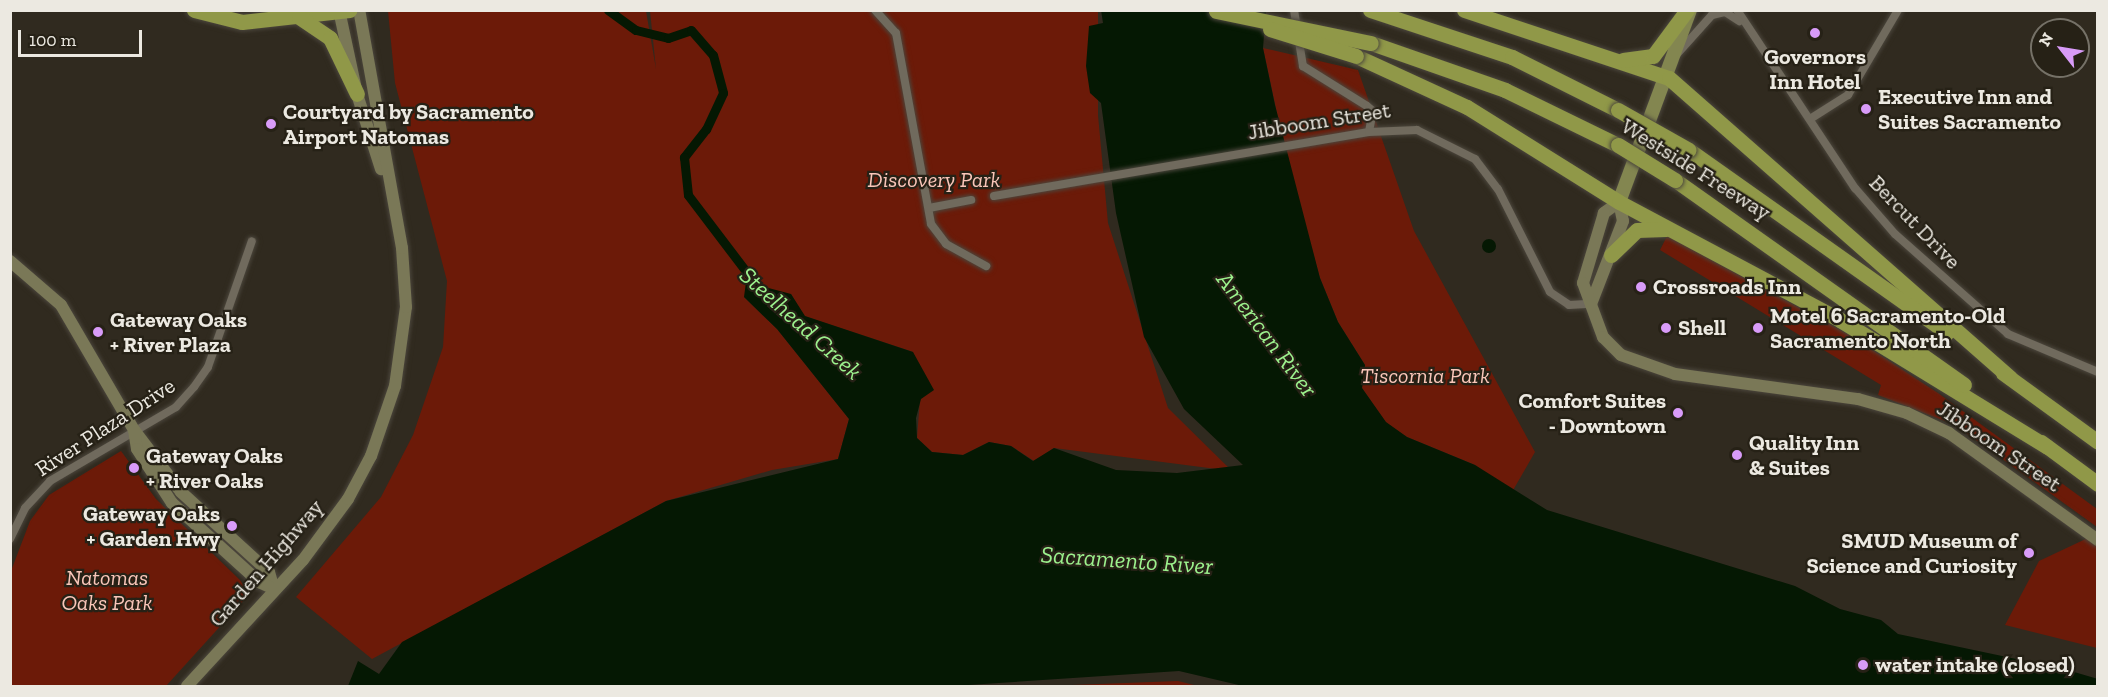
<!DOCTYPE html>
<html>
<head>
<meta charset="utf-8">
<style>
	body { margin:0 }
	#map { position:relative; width:2108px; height:697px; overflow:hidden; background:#302a1f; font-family:"Zilla Slab",serif }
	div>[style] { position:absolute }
	.green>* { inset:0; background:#6c1a08 }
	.water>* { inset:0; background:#051803 }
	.round { border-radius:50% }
	.canal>* { height:9px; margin:-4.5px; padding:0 4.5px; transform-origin:4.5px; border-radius:4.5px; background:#051803 }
	.roads { filter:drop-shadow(0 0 2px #4b463c) drop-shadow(0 0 2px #4b463c) }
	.street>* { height:8px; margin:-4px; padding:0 4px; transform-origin:4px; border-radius:4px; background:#706a5d }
	.secondary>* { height:12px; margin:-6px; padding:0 6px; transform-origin:6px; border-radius:6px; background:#7a7857 }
	.primary>* { height:14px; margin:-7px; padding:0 7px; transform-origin:7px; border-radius:7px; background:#838650 }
	.highway>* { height:15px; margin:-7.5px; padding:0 7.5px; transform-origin:7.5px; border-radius:7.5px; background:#909848 }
	.bridges { filter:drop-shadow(0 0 2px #4b463c) drop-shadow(0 0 2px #4b463c) }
	.highway-bridge>* { height:15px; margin:-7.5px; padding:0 7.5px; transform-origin:7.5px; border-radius:7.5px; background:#909848 }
	.dots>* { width:16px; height:16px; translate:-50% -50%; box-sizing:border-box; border:3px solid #262116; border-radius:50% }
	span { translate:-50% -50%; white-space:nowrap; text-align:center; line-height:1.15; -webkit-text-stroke:4.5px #262116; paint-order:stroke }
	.poi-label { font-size:22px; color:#ece9e1; font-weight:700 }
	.left { translate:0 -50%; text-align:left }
	.right { translate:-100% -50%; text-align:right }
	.street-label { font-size:22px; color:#ece9e1 }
	.park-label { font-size:22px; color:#fac6b9; font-style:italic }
	.water-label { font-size:24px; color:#9cf18d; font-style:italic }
	.frame { position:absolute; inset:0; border:12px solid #ece9e1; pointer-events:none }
	.north { position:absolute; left:2030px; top:18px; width:60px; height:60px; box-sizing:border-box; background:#262116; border:2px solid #757167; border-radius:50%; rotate:301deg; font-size:16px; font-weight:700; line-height:24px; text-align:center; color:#ece9e1 }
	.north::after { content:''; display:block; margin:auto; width:21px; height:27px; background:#d89bf8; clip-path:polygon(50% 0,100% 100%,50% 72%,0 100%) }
	.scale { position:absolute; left:18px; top:30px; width:124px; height:27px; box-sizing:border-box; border:3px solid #ece9e1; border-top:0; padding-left:8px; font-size:18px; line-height:21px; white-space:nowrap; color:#ece9e1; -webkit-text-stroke:4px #262116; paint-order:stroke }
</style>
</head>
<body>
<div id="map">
	<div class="green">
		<i style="clip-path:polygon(388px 11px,646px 11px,656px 69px,650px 11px,1098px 11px,1098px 115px,1108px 223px,1168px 408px,1232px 471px,1054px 448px,1034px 461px,1011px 446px,989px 442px,963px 455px,932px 452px,917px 438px,920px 399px,913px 352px,804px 316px,791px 294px,744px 297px,777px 329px,849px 419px,838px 459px,772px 470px,666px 501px,372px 659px,296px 597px,381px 497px,413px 435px,443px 347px,447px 281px,395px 83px)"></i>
		<i style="clip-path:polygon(1263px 48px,1358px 70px,1414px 231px,1535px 452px,1512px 492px,1475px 465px,1407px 437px,1386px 423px,1362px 388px,1365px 365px,1338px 322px,1320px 278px,1287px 160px)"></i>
		<i style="clip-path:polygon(1667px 236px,1851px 336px,1938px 393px,2097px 509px,2097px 527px,1955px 425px,1878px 395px,1881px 385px,1660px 250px)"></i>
		<i style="clip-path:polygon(121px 451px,156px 499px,240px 580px,246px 590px,244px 600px,166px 686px,11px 686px,11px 571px,30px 521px,49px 495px)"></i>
		<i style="clip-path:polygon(2092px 536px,2097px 540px,2097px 648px,2005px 625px,2039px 561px)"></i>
		<i style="clip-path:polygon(1178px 681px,1198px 686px,1046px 686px)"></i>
	</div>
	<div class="water">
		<i style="clip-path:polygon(1101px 10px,1266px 11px,1263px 48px,1275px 105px,1320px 278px,1338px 322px,1365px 365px,1362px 388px,1386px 422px,1407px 437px,1475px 465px,1547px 510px,1795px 586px,1840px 609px,1881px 620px,1898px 634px,2064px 669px,2098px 679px,2097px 686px,1243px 686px,1179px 671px,953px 686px,348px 686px,358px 661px,379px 674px,402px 642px,666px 501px,838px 459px,849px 419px,777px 329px,744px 297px,746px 282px,791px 294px,805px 316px,913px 352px,934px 390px,921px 399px,916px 418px,917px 438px,932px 452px,963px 455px,989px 442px,1011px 446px,1033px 461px,1054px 448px,1116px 470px,1177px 473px,1243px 465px,1184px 409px,1144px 337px,1116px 213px,1101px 103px,1090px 93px,1086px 66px,1089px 26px,1103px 23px)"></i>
		<i class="round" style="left:1482px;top:239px;width:14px;height:14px"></i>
	</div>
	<div class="canal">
		<i style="left:608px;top:10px;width:34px;rotate:36deg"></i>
		<i style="left:636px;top:30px;width:33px;rotate:14deg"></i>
		<i style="left:668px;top:38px;width:24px;rotate:-19deg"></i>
		<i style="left:691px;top:30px;width:33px;rotate:49deg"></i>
		<i style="left:713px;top:55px;width:39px;rotate:75deg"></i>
		<i style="left:723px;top:93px;width:40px;rotate:115deg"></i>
		<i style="left:706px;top:129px;width:36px;rotate:128deg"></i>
		<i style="left:684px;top:157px;width:38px;rotate:84deg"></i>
		<i style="left:688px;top:195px;width:121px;rotate:52.8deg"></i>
	</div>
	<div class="roads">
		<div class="street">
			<i style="left:875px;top:10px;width:31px;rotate:48deg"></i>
			<i style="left:896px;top:33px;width:194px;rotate:79.6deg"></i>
			<i style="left:931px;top:224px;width:25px;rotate:53deg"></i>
			<i style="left:946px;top:244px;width:46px;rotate:28.8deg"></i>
			<i style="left:1294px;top:10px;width:57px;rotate:80.9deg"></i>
			<i style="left:1303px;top:66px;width:75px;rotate:32deg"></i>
			<i style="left:1367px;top:106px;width:8px;rotate:40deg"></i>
			<i style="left:1373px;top:111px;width:21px;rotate:101deg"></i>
			<i style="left:1737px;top:10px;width:214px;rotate:56.5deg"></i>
			<i style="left:1855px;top:188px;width:61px;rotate:49deg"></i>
			<i style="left:1895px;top:234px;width:151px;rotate:41.5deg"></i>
			<i style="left:2008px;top:334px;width:98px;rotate:22.9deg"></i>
			<i style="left:1677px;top:54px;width:52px;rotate:-48.1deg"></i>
			<i style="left:1712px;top:15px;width:13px;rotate:-13deg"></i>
			<i style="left:1725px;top:12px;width:17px;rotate:33deg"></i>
			<i style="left:1810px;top:119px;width:45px;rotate:-32.3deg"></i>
			<i style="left:1848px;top:95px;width:99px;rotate:-59.5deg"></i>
			<i style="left:994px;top:196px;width:380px;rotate:-9.7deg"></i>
			<i style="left:1369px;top:132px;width:48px;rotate:-2.4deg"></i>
			<i style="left:1417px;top:130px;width:65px;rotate:26.6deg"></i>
			<i style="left:1475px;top:159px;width:38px;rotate:53deg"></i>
			<i style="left:1498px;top:189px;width:115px;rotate:63.2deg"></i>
			<i style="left:1550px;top:292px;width:23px;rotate:34deg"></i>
			<i style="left:1569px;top:305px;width:22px;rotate:-3deg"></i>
			<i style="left:929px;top:208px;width:43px;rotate:-10.8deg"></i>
			<i style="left:10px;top:539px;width:34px;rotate:-64deg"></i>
			<i style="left:25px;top:508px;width:37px;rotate:-47deg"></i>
			<i style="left:50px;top:481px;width:146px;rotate:-30.4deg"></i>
			<i style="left:176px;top:407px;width:27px;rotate:-48deg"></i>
			<i style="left:194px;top:387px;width:24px;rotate:-55deg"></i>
			<i style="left:208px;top:367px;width:133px;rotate:-70.8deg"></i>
		</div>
		<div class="secondary">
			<i style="left:339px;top:10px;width:86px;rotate:77.9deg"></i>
			<i style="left:357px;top:94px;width:79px;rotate:72.3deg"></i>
			<i style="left:10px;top:261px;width:67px;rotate:40.8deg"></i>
			<i style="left:61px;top:305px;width:145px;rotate:59.7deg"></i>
			<i style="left:134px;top:430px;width:78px;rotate:52.8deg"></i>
			<i style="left:181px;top:492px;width:119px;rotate:42.3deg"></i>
			<i style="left:269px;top:572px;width:18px;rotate:74deg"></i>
			<i style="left:1591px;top:304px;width:89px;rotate:-68.9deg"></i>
			<i style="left:1623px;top:221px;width:19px;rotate:-102deg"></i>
			<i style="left:1619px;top:202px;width:19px;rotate:144deg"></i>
			<i style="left:1604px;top:213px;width:73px;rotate:106.7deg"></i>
			<i style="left:1583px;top:283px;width:58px;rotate:69.7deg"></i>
			<i style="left:1603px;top:337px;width:25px;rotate:45deg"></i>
			<i style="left:1621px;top:355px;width:57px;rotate:19.4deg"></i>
			<i style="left:1675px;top:374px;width:185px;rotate:7.8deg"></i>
			<i style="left:1858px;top:399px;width:51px;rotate:15.9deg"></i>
			<i style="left:1907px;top:413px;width:47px;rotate:25.5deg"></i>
			<i style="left:1949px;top:433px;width:183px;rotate:35.7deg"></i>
			<i style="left:134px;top:430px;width:19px;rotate:81deg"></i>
			<i style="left:137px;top:449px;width:64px;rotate:57.1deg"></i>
			<i style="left:172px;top:503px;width:118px;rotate:42.2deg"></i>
			<i style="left:259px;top:582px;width:17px;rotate:25deg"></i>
			<i style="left:187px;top:686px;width:171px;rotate:-47.4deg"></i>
			<i style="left:303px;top:560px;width:76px;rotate:-53.6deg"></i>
			<i style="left:348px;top:499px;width:49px;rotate:-61.9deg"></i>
			<i style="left:371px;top:456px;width:74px;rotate:-71.1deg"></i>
			<i style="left:395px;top:386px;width:80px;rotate:-82.1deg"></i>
			<i style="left:406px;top:307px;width:59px;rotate:-93.9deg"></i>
			<i style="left:402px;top:248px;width:242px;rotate:-100.2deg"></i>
		</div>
		<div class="primary">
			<i style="left:1619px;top:202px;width:205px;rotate:-69.7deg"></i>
		</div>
		<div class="highway">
			<i style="left:194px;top:10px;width:49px;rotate:14deg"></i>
			<i style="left:242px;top:22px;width:108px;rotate:-6.4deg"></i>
			<i style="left:1370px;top:10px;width:150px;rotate:18.3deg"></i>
			<i style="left:1512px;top:57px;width:119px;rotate:26.6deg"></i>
			<i style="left:1464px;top:10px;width:216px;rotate:18.4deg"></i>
			<i style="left:1669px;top:78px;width:454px;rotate:41.3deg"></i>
			<i style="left:299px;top:17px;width:37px;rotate:34deg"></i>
			<i style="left:330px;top:38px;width:62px;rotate:64.3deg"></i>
			<i style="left:1371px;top:43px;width:142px;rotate:19.3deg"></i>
			<i style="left:1505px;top:90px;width:126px;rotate:26deg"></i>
			<i style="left:1356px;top:56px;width:122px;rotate:24.7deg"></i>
			<i style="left:1467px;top:107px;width:179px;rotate:32deg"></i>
			<i style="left:1619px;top:202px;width:251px;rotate:28.1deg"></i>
			<i style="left:1840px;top:320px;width:243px;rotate:31.5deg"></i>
			<i style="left:1623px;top:60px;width:30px;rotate:-8deg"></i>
			<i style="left:1653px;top:56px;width:57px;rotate:-53.5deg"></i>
			<i style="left:1689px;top:150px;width:316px;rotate:35.3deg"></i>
			<i style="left:1675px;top:180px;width:354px;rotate:35.3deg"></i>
			<i style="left:1611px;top:255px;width:36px;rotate:-44deg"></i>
			<i style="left:1637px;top:230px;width:29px;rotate:-2deg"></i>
			<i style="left:2003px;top:373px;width:117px;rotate:36deg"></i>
			<i style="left:2041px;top:442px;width:71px;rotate:36.4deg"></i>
		</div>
	</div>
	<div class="bridges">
		<div class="highway-bridge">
			<i style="left:1216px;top:11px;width:158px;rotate:11.7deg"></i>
			<i style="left:1270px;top:29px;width:90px;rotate:17.4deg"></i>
			<i style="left:1618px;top:110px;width:81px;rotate:29.4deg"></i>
			<i style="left:1618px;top:145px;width:67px;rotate:31.6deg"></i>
		</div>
	</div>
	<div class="dots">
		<i style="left:1815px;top:33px;background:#d89bf8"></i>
		<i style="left:1866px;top:109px;background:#d89bf8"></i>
		<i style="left:271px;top:124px;background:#d89bf8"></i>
		<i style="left:1641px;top:287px;background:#d89bf8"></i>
		<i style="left:1666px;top:328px;background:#d89bf8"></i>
		<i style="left:1758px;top:328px;background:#d89bf8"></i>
		<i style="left:98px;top:332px;background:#d89bf8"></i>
		<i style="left:1678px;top:413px;background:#d89bf8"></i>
		<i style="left:1737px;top:455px;background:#d89bf8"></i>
		<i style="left:134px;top:468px;background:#d89bf8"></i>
		<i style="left:232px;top:526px;background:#d89bf8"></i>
		<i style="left:2029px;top:553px;background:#d89bf8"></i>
		<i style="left:1863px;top:665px;background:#d89bf8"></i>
	</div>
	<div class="poi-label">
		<span style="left:1815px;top:69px">Governors<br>Inn Hotel</span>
		<span class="left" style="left:1878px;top:109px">Executive Inn and<br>Suites Sacramento</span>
		<span class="left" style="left:283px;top:124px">Courtyard by Sacramento<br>Airport Natomas</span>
		<span class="left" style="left:1653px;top:287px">Crossroads Inn</span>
		<span class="left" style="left:1770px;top:328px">Motel 6 Sacramento-Old<br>Sacramento North</span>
		<span class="left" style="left:110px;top:332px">Gateway Oaks<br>+ River Plaza</span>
		<span class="left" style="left:1678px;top:328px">Shell</span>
		<span class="right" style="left:1666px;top:413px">Comfort Suites<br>- Downtown</span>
		<span class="left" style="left:1749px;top:455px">Quality Inn<br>&amp; Suites</span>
		<span class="left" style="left:146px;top:468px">Gateway Oaks<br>+ River Oaks</span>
		<span class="right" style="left:220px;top:526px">Gateway Oaks<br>+ Garden Hwy</span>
		<span class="right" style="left:2017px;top:553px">SMUD Museum of<br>Science and Curiosity</span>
		<span class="left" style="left:1875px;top:665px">water intake (closed)</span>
	</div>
	<div class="street-label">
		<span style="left:1319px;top:121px;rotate:-9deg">Jibboom Street</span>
		<span style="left:1696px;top:169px;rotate:32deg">Westside Freeway</span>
		<span style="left:1915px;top:222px;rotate:46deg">Bercut Drive</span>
		<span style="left:105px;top:427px;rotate:-33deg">River Plaza Drive</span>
		<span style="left:1999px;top:446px;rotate:34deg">Jibboom Street</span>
		<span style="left:266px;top:563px;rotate:-49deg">Garden Highway</span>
	</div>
	<div class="park-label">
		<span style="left:934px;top:180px">Discovery Park</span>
		<span style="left:1425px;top:376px">Tiscornia Park</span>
		<span style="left:107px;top:590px">Natomas<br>Oaks Park</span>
	</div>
	<div class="water-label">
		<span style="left:801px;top:323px;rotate:42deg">Steelhead Creek</span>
		<span style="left:1267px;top:334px;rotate:53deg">American River</span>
		<span style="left:1127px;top:560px;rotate:4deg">Sacramento River</span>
	</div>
	<div class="frame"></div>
	<div class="north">N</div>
	<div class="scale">100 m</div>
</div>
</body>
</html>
